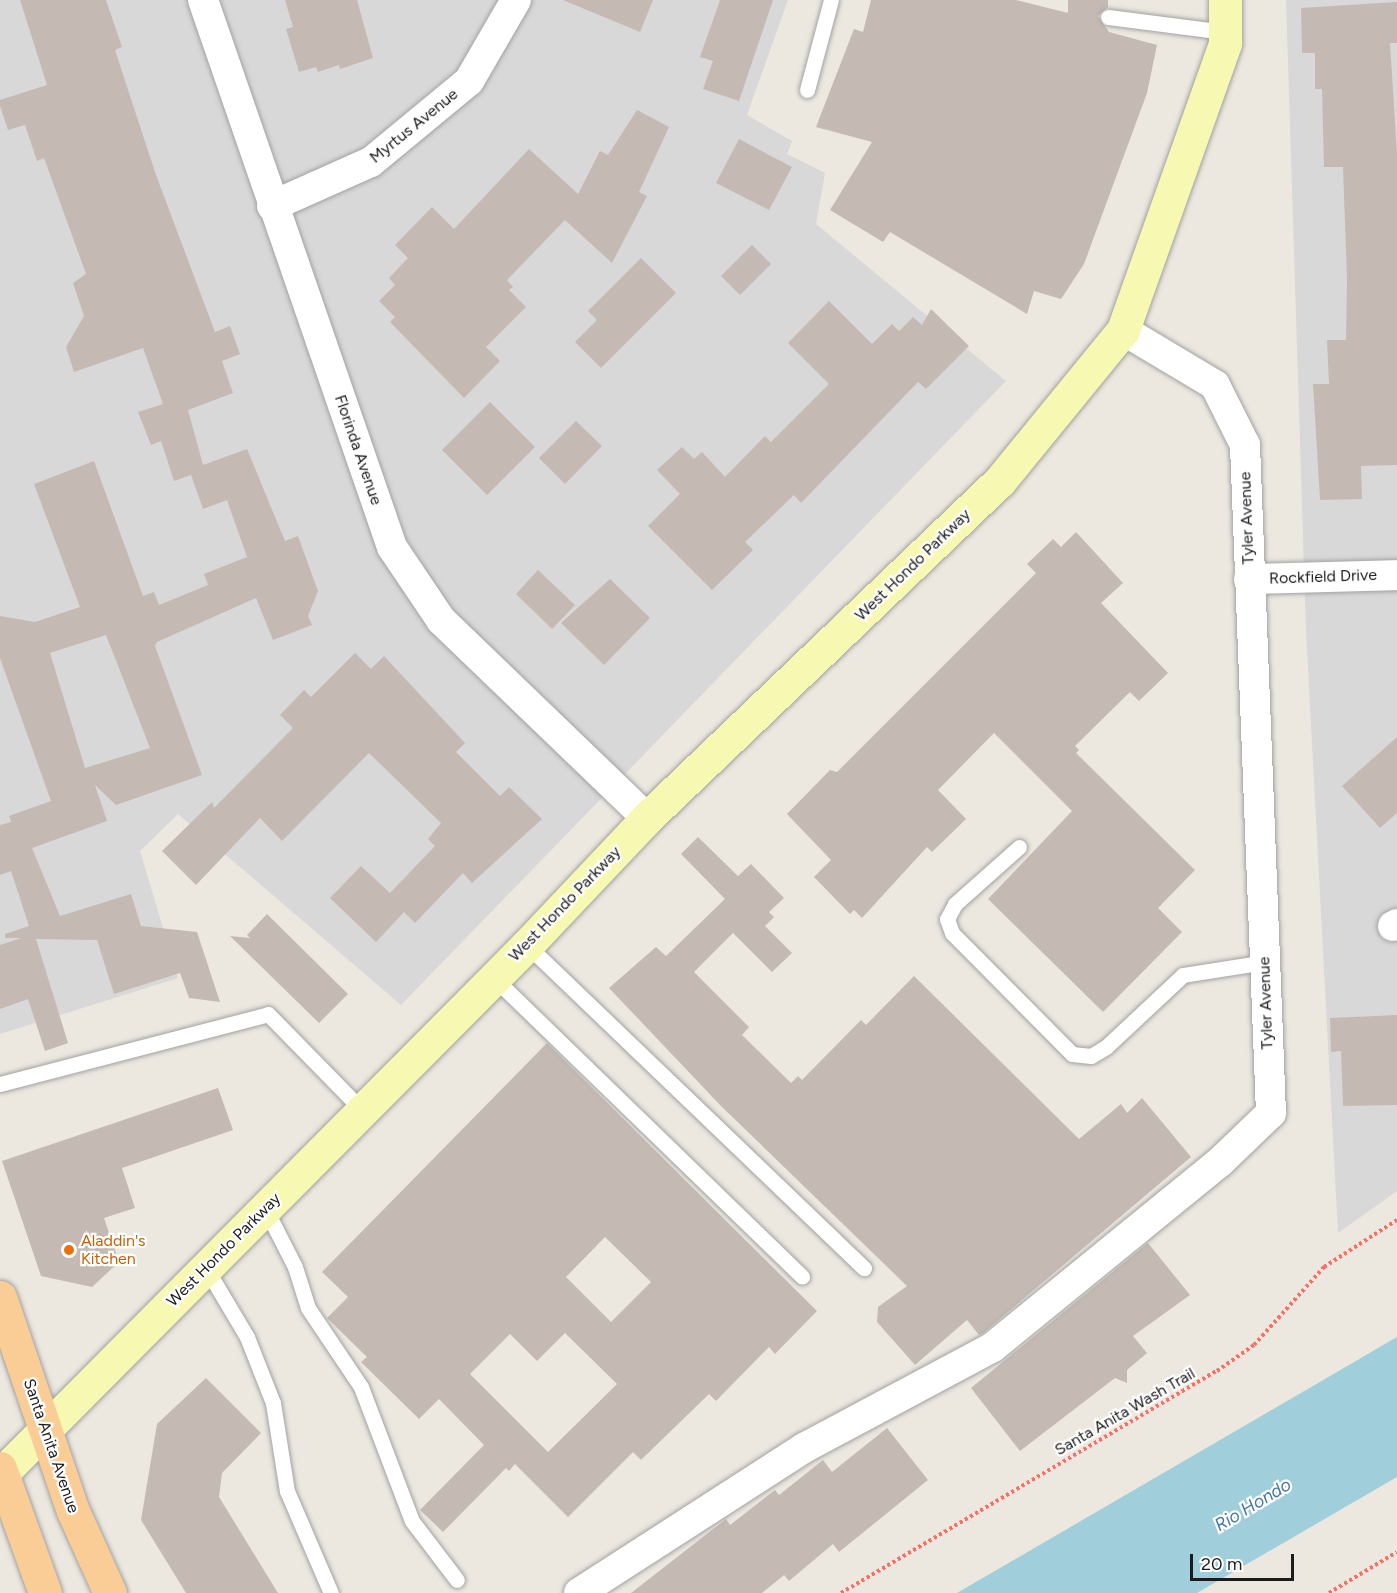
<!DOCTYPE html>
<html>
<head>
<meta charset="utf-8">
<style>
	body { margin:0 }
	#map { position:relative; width:1397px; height:1593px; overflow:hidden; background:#ece8e0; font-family:Figtree,sans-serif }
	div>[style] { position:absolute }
	.residential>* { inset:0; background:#d9d8d8 }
	.water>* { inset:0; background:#a0cfdb }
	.building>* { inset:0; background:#c4bab3 }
	.path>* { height:4px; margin-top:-2px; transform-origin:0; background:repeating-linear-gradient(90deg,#f96f64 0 3px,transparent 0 6px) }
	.roads { filter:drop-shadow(0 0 2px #a2a2a2) drop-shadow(0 0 2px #a2a2a2) }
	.lane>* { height:15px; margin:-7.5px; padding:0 7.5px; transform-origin:7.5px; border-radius:7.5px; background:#fff }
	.street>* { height:30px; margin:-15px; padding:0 15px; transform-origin:15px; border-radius:15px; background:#fff }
	.secondary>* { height:33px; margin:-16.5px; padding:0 16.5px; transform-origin:16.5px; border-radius:16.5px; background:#f7f9b2 }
	.primary>* { height:33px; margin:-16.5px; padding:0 16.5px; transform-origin:16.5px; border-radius:16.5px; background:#fbcd96 }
	.dots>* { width:16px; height:16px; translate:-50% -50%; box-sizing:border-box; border:3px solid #fff; border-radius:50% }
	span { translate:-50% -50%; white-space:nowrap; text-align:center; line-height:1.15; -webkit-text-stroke:4.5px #fff; paint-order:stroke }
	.street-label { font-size:16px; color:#1b1b1b }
	.food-label { font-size:16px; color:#c56008 }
	.left { translate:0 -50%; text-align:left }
	.water-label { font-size:18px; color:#4676a1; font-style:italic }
	.scale { position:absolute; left:1190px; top:1554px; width:104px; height:27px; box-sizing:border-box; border:3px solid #1b1b1b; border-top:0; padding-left:8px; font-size:18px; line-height:21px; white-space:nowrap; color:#1b1b1b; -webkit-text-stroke:4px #fff; paint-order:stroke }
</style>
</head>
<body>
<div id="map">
	<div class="residential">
		<i style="clip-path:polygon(0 0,788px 0,747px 115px,792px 141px,787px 154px,825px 173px,816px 224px,1006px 381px,401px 1005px,178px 814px,140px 851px,178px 978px,0 1034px)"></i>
		<i style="clip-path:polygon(1286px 0,1397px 0,1397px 1191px,1338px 1233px,1306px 632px)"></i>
	</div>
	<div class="water">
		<i style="clip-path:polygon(1397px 1337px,1397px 1477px,1197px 1593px,957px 1593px)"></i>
	</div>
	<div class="building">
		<i style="clip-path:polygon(evenodd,20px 0,106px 0,122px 47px,115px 50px,156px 175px,215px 332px,230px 326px,240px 354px,222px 361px,233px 393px,188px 410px,203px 465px,247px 449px,285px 541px,298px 536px,318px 591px,308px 616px,312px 625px,273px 640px,256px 598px,157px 642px,155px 646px,202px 775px,116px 805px,95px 785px,107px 821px,32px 848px,60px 916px,131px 894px,141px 926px,197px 932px,220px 1002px,189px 998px,180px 973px,114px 994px,97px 940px,36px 939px,68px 1043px,45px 1051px,28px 999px,0 1009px,0 945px,21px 938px,5px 938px,5px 934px,29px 926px,11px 871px,0 875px,0 825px,11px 822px,9px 816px,51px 801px,0 658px,0 616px,35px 622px,80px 607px,34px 484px,94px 461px,143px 596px,154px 592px,159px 605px,208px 585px,204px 574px,247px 557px,227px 500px,203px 509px,191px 475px,174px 481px,161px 441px,151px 445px,138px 412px,163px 404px,143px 348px,74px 372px,66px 347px,84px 316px,73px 283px,86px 274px,44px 158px,37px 161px,25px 125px,8px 130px,0 106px,0 100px,47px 85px,20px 0,106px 635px,150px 748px,85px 768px,50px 653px,106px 635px)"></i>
		<i style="clip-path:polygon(285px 0,357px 0,373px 58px,340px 69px,339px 65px,318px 72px,316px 67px,299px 72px,286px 29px,293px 27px)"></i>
		<i style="clip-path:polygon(563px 0,653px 0,640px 32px)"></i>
		<i style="clip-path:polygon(720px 0,773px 0,739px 101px,703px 89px,713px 61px,700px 57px)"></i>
		<i style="clip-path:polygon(871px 0,1016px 0,1068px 13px,1068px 0,1108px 0,1108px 7px,1098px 16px,1109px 32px,1157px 45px,1147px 93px,1084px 264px,1061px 299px,1034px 291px,1027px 314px,890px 232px,883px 242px,830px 210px,872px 142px,816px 127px,854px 29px,863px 32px)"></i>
		<i style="clip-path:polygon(1397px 2px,1397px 43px,1390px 43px,1397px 154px,1397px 465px,1361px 466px,1362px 499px,1320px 500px,1313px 384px,1329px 384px,1327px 340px,1346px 340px,1347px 280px,1343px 167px,1324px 167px,1322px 89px,1315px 89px,1315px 53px,1302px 53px,1301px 8px)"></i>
		<i style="clip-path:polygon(637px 110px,669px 127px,639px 192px,647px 196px,612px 263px,565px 220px,507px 280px,513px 287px,509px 290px,526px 307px,486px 347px,500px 361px,464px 398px,390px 322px,395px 317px,379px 301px,395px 285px,389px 278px,408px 258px,395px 245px,432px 207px,454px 229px,529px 149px,578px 194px,600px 151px,608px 155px)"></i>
		<i style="clip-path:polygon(739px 139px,792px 167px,769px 210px,716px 183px)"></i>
		<i style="clip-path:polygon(752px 245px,771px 264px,740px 295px,721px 276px)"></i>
		<i style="clip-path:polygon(641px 258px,676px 293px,601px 368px,575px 342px,597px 320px,588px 311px)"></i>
		<i style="clip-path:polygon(829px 301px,872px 344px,892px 324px,899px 331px,913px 317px,922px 325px,931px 309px,969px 346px,926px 389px,918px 382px,801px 503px,794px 495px,745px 542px,753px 550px,712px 590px,648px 526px,680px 494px,657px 470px,682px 447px,694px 459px,702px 452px,725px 477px,765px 436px,771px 442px,829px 384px,788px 343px)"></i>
		<i style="clip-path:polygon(490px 402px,535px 447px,487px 495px,442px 450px)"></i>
		<i style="clip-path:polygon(576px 421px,602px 446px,565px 484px,539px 458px)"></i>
		<i style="clip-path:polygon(1076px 532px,1123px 583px,1101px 603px,1168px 673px,1139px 701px,1130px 692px,1075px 746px,1079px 750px,1076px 753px,1195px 870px,1158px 908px,1182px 932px,1103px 1012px,988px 899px,1072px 811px,994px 733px,938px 790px,966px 819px,932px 852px,927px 847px,862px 918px,854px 910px,850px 914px,814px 877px,831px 860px,787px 814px,830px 770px,837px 772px,1036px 573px,1027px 564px,1053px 539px,1061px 547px)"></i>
		<i style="clip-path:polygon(538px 570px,575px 605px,552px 629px,516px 594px)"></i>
		<i style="clip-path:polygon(610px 579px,650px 618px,604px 665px,561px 623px)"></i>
		<i style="clip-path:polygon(355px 653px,371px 669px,384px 656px,465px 743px,456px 752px,500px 796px,509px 787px,542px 819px,472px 883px,463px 873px,415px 923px,404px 912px,376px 942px,330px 898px,361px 866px,390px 893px,435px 846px,428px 839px,441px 823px,369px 753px,282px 841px,260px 818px,196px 885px,162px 851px,212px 802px,214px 808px,293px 728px,280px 715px,304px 690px,311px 697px)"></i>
		<i style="clip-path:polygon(1397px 737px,1397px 813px,1380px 828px,1342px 786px)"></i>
		<i style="clip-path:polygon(698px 837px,738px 876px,751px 864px,784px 898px,769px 912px,774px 917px,765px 926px,792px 953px,772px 972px,733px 933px,694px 972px,749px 1027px,742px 1035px,791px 1083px,798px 1076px,802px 1080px,861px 1020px,866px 1025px,914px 976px,1079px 1139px,1121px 1104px,1127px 1113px,1142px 1098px,1191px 1157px,983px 1333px,979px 1335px,967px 1320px,915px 1365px,877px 1322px,878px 1307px,907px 1286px,721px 1106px,609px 988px,656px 947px,666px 956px,725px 899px,681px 854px)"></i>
		<i style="clip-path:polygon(267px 914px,348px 994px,319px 1023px,230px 936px,250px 938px,247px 935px)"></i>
		<i style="clip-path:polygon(1397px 1015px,1397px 1105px,1343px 1106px,1341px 1051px,1331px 1052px,1330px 1018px)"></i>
		<i style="clip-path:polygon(evenodd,547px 1043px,817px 1311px,775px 1354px,769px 1347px,716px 1401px,709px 1394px,641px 1460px,633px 1452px,568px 1517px,515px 1464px,509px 1471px,506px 1468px,443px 1532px,420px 1510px,484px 1445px,439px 1399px,419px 1419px,361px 1362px,367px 1357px,327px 1318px,348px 1297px,322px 1272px,547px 1043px,605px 1237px,651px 1282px,611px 1322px,566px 1277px,605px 1237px,547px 1043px,565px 1333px,617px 1384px,548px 1452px,470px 1374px,510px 1334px,537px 1361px,565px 1333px)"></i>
		<i style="clip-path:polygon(218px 1088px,233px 1130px,122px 1168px,135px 1208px,104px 1218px,119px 1262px,92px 1287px,41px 1276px,2px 1161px)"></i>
		<i style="clip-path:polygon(1148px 1243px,1190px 1295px,1133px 1336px,1147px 1353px,1127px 1370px,1127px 1383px,1115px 1378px,1020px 1451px,971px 1388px)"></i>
		<i style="clip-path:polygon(206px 1378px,261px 1433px,222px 1473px,219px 1497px,278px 1593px,186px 1593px,141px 1520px,157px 1424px)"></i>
		<i style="clip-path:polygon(887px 1428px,928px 1480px,839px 1552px,833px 1544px,789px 1581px,784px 1575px,762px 1593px,631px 1593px,726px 1519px,730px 1525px,775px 1490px,779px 1495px,823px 1460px,832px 1472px)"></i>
	</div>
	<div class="path">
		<i style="left:841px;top:1593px;width:437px;rotate:-30.6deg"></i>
		<i style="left:1217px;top:1371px;width:45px;rotate:-35.1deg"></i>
		<i style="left:1254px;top:1345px;width:105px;rotate:-48.1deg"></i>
		<i style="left:1324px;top:1267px;width:87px;rotate:-32.8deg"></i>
		<i style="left:1329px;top:1593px;width:79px;rotate:-31.1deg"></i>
	</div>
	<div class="roads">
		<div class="lane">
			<i style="left:1108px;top:17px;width:118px;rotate:7.3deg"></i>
			<i style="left:807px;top:90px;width:93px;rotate:-75.1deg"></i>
			<i style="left:1019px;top:847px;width:86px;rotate:138.3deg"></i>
			<i style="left:955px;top:904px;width:17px;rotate:118deg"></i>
			<i style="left:947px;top:919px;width:15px;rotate:70deg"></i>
			<i style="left:952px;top:933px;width:170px;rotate:45.2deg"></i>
			<i style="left:1072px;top:1054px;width:19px;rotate:6deg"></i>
			<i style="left:1091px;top:1056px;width:17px;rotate:-31deg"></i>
			<i style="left:1106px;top:1047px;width:105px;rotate:-43.1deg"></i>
			<i style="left:1183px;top:975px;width:83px;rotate:-9deg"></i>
			<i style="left:527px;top:945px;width:467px;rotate:43.8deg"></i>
			<i style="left:494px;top:978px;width:429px;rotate:44.1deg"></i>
			<i style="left:0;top:1084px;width:277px;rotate:-14.6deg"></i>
			<i style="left:268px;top:1014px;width:134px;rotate:45.6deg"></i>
			<i style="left:265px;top:1208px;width:66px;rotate:63deg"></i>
			<i style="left:295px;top:1267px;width:43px;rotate:72.4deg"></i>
			<i style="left:308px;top:1308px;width:95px;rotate:56.1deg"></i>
			<i style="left:361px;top:1387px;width:143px;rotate:69.2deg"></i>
			<i style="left:412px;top:1521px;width:74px;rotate:52.7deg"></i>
			<i style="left:206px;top:1268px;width:80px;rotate:59.3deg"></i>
			<i style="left:247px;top:1337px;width:71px;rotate:68.5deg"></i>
			<i style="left:273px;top:1403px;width:89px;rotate:81deg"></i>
			<i style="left:287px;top:1491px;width:111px;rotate:66.7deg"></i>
		</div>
		<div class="street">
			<i style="left:203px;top:0;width:579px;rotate:70.94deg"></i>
			<i style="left:392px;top:547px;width:88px;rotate:56.1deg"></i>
			<i style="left:441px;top:620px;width:286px;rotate:43.9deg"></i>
			<i style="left:272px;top:206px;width:108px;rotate:-24deg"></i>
			<i style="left:371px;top:162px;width:127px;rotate:-39.6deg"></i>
			<i style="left:469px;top:81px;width:94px;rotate:-59.9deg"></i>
			<i style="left:1249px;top:579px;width:148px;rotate:-1.5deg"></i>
			<i style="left:1393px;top:926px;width:4px;rotate:-27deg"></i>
			<i style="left:579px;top:1593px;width:268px;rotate:-32.8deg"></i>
			<i style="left:804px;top:1448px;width:214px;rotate:-28.1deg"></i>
			<i style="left:993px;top:1347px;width:293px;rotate:-39.2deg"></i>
			<i style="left:1220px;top:1162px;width:71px;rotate:-43.9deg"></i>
			<i style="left:1271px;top:1113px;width:669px;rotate:-92.23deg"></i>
			<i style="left:1245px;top:445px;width:67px;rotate:-116.6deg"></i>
			<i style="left:1215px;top:385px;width:107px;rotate:-149.1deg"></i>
		</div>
		<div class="secondary">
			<i style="left:2px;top:1473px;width:745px;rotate:-45.16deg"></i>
			<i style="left:527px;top:945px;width:175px;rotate:-46.6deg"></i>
			<i style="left:647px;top:818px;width:487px;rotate:-43.7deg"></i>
			<i style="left:999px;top:482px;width:196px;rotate:-50.8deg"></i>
			<i style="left:1123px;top:330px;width:305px;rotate:-70.4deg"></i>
			<i style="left:1225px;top:43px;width:43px;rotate:-90deg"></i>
		</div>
		<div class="primary">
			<i style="left:0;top:1297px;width:226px;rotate:71.2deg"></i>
			<i style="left:73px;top:1511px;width:90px;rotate:65.7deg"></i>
			<i style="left:0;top:1468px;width:133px;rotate:70.2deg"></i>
		</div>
	</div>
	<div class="dots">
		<i style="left:69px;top:1250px;background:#e8710a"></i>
	</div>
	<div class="street-label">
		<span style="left:414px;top:126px;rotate:-39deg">Myrtus Avenue</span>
		<span style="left:358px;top:450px;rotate:71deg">Florinda Avenue</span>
		<span style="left:1247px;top:518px;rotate:-92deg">Tyler Avenue</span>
		<span style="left:913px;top:565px;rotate:-44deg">West Hondo Parkway</span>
		<span style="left:1323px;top:577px;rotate:-2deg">Rockfield Drive</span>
		<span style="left:565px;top:904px;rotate:-46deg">West Hondo Parkway</span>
		<span style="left:1266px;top:1003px;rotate:-92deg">Tyler Avenue</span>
		<span style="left:224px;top:1250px;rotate:-45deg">West Hondo Parkway</span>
		<span style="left:1125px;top:1412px;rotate:-30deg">Santa Anita Wash Trail</span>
		<span style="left:51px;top:1446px;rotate:71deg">Santa Anita Avenue</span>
	</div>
	<div class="food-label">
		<span class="left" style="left:81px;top:1250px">Aladdin's<br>Kitchen</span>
	</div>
	<div class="water-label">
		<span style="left:1253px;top:1505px;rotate:-31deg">Rio Hondo</span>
	</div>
	<div class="scale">20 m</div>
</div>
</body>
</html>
